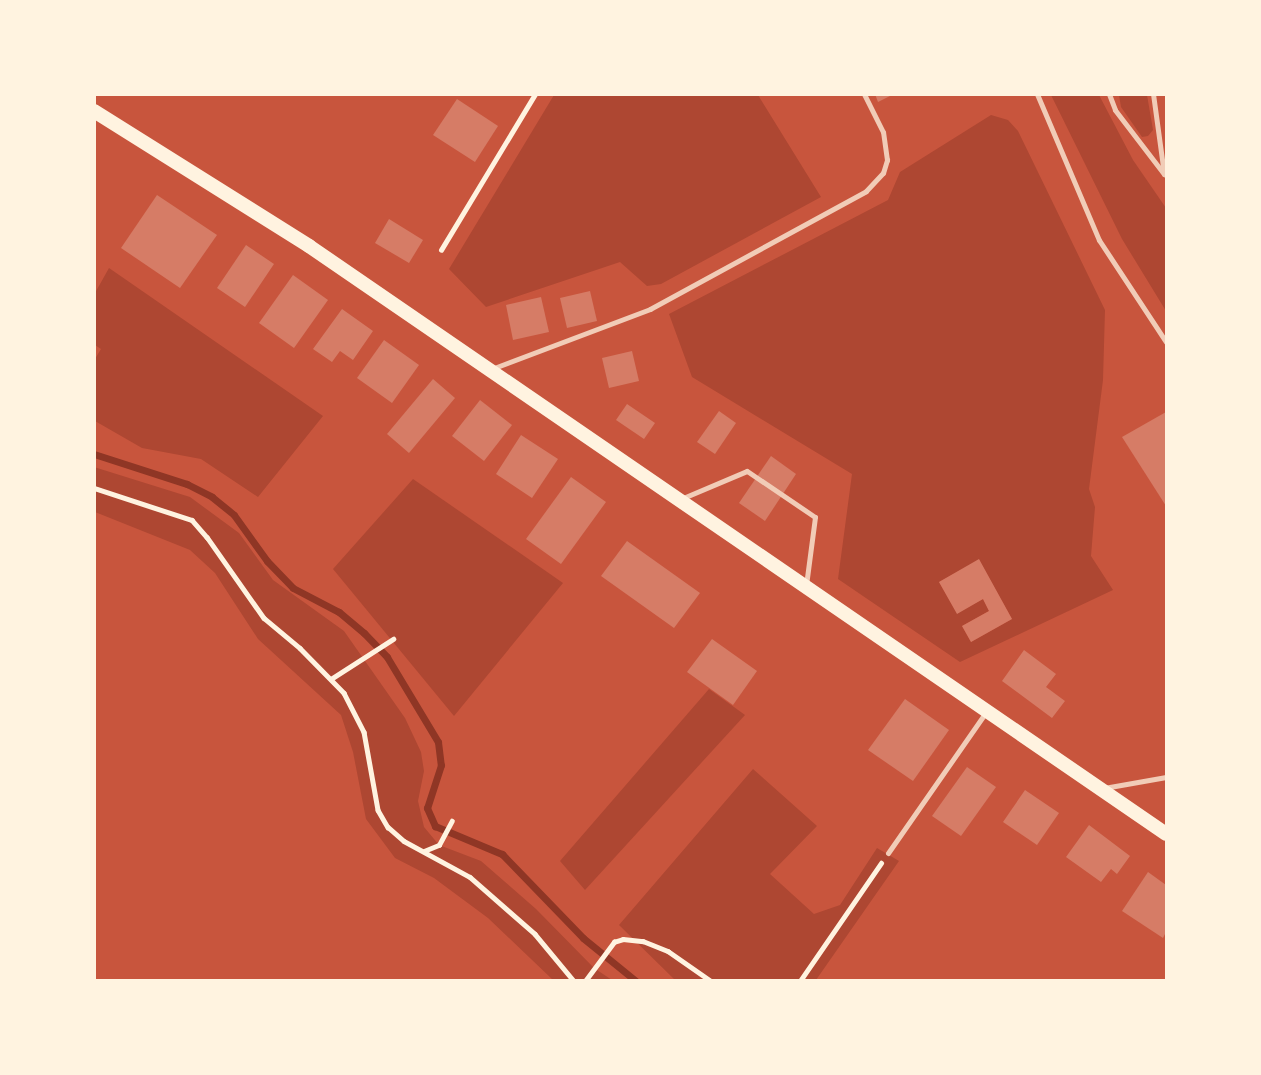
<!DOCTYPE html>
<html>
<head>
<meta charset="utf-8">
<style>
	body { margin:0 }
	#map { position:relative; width:1261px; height:1075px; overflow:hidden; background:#c8553d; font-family:Quicksand,sans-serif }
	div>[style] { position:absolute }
	.green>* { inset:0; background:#ae4732 }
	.stream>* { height:7px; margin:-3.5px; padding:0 3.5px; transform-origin:3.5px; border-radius:3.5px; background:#8f3625 }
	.building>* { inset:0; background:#d67c66 }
	.path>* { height:4.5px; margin:-2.25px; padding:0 2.25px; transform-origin:2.25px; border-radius:2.25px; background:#fff3e0 }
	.service>* { height:5px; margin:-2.5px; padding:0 2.5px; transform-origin:2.5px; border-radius:2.5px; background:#f1ccb7 }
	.secondary>* { height:14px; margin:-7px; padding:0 7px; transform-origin:7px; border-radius:7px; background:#fff3e0 }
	span { translate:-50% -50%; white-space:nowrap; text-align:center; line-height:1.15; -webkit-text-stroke:5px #fff3e0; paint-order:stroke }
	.frame { position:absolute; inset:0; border:96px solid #fff3e0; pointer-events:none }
</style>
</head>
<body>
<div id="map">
	<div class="green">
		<i style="clip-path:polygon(554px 95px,758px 95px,821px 197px,661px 284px,647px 286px,620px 262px,486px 307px,449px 269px)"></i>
		<i style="clip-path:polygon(1051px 95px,1099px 95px,1133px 160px,1166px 208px,1166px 311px,1122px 239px)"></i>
		<i style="clip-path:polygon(1119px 95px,1147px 95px,1153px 130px,1148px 136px,1142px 137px,1121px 107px)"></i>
		<i style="clip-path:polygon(evenodd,991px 115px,1008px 120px,1018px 131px,1105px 310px,1103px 380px,1089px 489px,1095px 507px,1091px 556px,1113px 590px,960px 662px,838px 579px,852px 474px,692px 377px,669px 314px,888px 200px,900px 172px,991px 115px,979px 560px,1012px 619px,971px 642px,962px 626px,989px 611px,983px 599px,957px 613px,939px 582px,979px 560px)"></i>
		<i style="clip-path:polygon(109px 268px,323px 416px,258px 497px,201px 459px,142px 448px,95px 421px,95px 359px,101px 349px,95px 345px,95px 293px)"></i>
		<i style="clip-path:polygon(94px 467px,190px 497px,239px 533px,273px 580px,344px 631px,405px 718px,421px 752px,424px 771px,418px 801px,424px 827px,439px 845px,481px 861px,536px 909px,594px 968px,612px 980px,553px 980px,488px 918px,434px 878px,395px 858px,366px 819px,353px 752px,341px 715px,258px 639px,215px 573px,190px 550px,95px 512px)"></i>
		<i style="clip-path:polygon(413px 479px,563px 583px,454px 716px,333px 569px)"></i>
		<i style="clip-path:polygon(709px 689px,745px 715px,585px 890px,560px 861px)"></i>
		<i style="clip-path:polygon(753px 769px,817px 826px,770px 874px,814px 914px,840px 905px,877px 848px,899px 861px,816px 980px,675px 980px,619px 925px)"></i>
	</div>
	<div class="stream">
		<i style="left:94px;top:454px;width:98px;rotate:17.9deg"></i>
		<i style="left:187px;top:484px;width:28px;rotate:27deg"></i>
		<i style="left:212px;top:497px;width:28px;rotate:39deg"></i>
		<i style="left:234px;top:515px;width:57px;rotate:54.3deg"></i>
		<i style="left:267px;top:561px;width:37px;rotate:46deg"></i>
		<i style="left:293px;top:588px;width:52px;rotate:27.6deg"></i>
		<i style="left:339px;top:612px;width:33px;rotate:40deg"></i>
		<i style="left:364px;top:633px;width:33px;rotate:46deg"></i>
		<i style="left:387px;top:657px;width:99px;rotate:59deg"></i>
		<i style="left:438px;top:742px;width:23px;rotate:83deg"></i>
		<i style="left:441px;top:765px;width:45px;rotate:108deg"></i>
		<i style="left:427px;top:808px;width:20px;rotate:66deg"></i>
		<i style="left:435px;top:826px;width:73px;rotate:22.7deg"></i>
		<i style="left:502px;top:854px;width:117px;rotate:46deg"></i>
		<i style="left:583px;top:938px;width:68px;rotate:39.1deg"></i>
	</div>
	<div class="building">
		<i style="clip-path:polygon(875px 94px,894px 94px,878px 102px)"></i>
		<i style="clip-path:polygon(457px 99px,498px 126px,475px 162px,433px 135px)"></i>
		<i style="clip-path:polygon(157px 195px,217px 235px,180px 288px,121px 248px)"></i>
		<i style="clip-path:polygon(389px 219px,423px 240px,409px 263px,375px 243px)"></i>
		<i style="clip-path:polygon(246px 245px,274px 264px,245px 307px,217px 288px)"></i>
		<i style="clip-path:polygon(293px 275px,328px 300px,294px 348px,259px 323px)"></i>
		<i style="clip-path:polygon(590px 291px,597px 321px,567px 328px,560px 298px)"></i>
		<i style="clip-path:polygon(541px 297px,549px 332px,513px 340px,506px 305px)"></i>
		<i style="clip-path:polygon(342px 309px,373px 331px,353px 360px,340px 351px,332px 362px,313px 349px)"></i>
		<i style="clip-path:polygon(384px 340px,419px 365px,392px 403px,357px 378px)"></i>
		<i style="clip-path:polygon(632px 351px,639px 381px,609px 388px,602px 358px)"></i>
		<i style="clip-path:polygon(433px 379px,455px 398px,409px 453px,387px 434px)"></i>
		<i style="clip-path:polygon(480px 400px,512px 425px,484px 461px,452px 436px)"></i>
		<i style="clip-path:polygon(627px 404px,655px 423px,644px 439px,616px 420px)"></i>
		<i style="clip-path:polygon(719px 411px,736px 423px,715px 454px,697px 442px)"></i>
		<i style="clip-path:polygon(1166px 412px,1166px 506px,1122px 437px)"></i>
		<i style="clip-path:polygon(521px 435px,558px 459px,532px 498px,496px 474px)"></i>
		<i style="clip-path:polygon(771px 456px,796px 474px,765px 521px,739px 503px)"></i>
		<i style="clip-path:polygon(571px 477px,606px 502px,561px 564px,526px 539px)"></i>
		<i style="clip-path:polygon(627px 541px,700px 593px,674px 628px,601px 576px)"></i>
		<i style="clip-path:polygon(979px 559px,1012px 619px,971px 642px,962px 626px,989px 611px,983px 599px,957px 614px,939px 582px)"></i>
		<i style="clip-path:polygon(712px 639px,757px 671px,733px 705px,687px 672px)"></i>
		<i style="clip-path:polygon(1024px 650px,1056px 674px,1046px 687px,1065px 701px,1052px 718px,1002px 681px)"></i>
		<i style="clip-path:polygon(905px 699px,949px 730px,913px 781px,868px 750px)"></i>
		<i style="clip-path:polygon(967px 767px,996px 787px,961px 836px,932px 816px)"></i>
		<i style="clip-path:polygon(1025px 790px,1059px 813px,1037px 845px,1003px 822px)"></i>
		<i style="clip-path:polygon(1089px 825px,1130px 856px,1117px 874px,1111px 869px,1101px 882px,1066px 857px)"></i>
		<i style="clip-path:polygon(1148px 872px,1166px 885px,1166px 932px,1163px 938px,1122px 911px)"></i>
	</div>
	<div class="path">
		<i style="left:441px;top:250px;width:182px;rotate:-58.9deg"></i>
		<i style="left:94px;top:488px;width:103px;rotate:18.1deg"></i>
		<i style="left:192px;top:520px;width:23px;rotate:49deg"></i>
		<i style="left:207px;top:537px;width:99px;rotate:54.9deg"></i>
		<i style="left:264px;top:618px;width:47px;rotate:39.8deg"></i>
		<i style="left:300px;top:648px;width:63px;rotate:45.6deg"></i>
		<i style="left:344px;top:693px;width:44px;rotate:62.9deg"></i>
		<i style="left:364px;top:732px;width:79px;rotate:79.8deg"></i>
		<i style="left:378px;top:810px;width:20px;rotate:60deg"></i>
		<i style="left:388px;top:827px;width:21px;rotate:41deg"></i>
		<i style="left:404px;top:841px;width:75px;rotate:28.6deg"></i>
		<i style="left:470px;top:877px;width:86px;rotate:41.2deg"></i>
		<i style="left:535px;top:934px;width:61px;rotate:50.3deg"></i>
		<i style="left:331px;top:679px;width:74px;rotate:-32.8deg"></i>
		<i style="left:424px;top:851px;width:16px;rotate:-22deg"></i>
		<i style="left:439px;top:845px;width:27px;rotate:-62deg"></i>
		<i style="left:585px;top:981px;width:49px;rotate:-53.4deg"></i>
		<i style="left:614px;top:942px;width:9px;rotate:-18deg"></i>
		<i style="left:623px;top:939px;width:20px;rotate:6deg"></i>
		<i style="left:643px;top:941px;width:27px;rotate:22deg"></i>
		<i style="left:668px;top:951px;width:52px;rotate:34.9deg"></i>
		<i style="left:800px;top:981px;width:143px;rotate:-55.5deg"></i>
	</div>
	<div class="service">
		<i style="left:1037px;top:94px;width:159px;rotate:67deg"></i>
		<i style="left:1099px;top:240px;width:122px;rotate:56.7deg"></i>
		<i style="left:1109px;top:94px;width:17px;rotate:69deg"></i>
		<i style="left:1115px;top:110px;width:81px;rotate:52.6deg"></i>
		<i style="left:1164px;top:174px;width:81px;rotate:-97.8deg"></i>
		<i style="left:494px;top:368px;width:167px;rotate:-20.7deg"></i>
		<i style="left:650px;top:309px;width:246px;rotate:-28.6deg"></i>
		<i style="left:866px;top:191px;width:25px;rotate:-47deg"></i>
		<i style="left:883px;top:173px;width:14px;rotate:-73deg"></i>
		<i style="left:887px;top:160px;width:28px;rotate:-98deg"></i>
		<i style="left:883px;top:132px;width:42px;rotate:-116.6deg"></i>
		<i style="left:683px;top:498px;width:69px;rotate:-22.9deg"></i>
		<i style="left:747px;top:471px;width:82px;rotate:34.1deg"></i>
		<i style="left:815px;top:517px;width:69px;rotate:97.5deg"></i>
		<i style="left:1104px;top:788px;width:63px;rotate:-10.1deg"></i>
		<i style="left:888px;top:853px;width:172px;rotate:-55.2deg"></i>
	</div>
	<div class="secondary">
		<i style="left:94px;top:111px;width:254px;rotate:32.1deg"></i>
		<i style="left:309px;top:246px;width:1039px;rotate:34.45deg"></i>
	</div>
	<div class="frame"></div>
</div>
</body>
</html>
